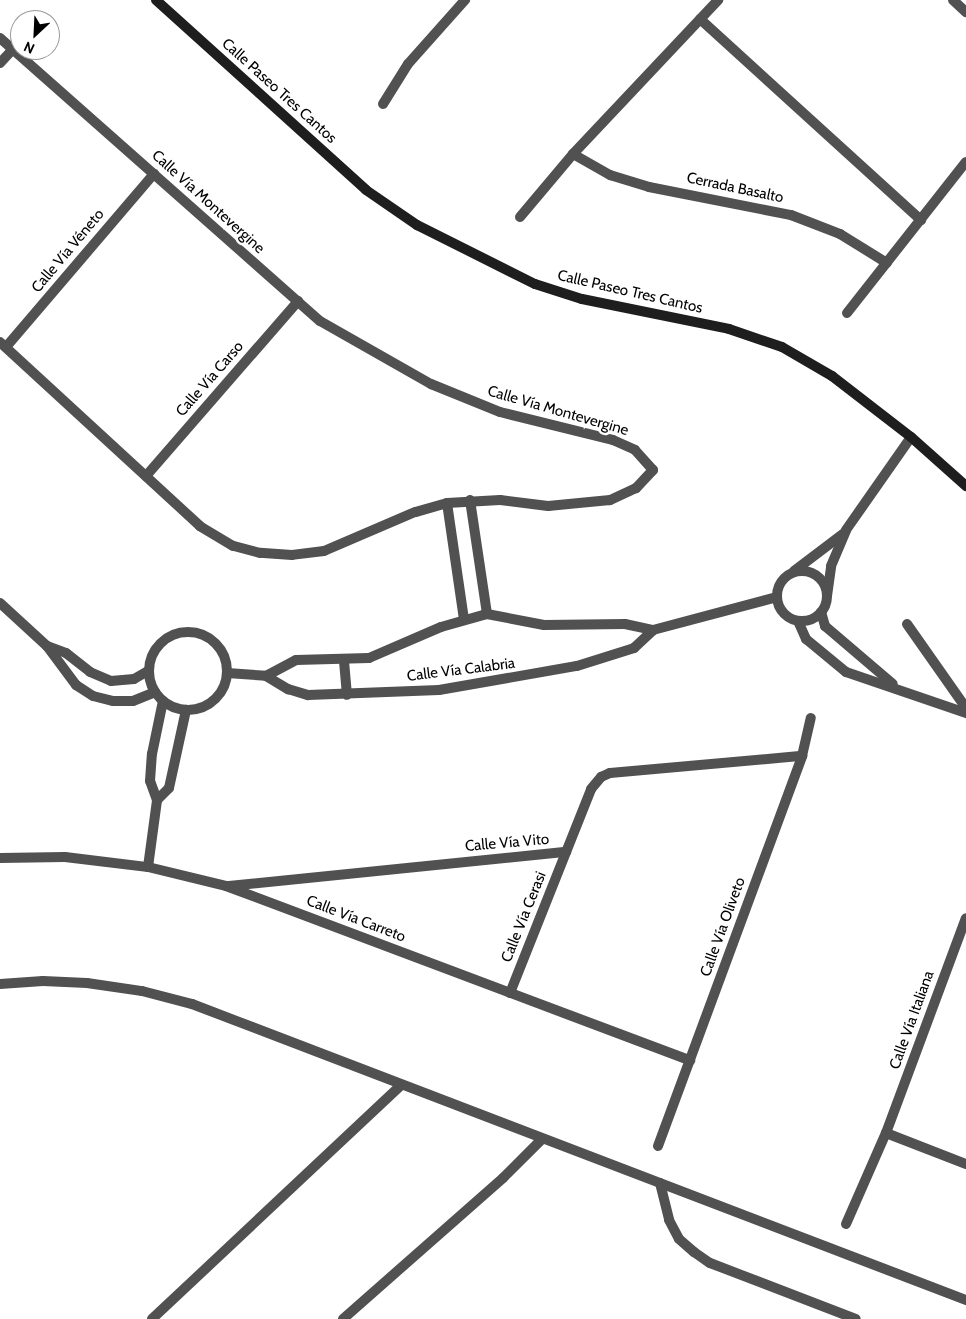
<!DOCTYPE html>
<html>
<head>
<meta charset="utf-8">
<style>
	body { margin:0 }
	#map { position:relative; width:966px; height:1319px; overflow:hidden; background:#fff; font-family:Cabin,sans-serif }
	div>[style] { position:absolute }
	.lane>* { height:10px; margin:-5px; padding:0 5px; transform-origin:5px; border-radius:5px; background:#515151 }
	.street>* { height:10px; margin:-5px; padding:0 5px; transform-origin:5px; border-radius:5px; background:#515151 }
	.street>.ring { margin:-5px; padding:0; box-sizing:content-box; background:none; border:10px solid #515151; border-radius:50% }
	.secondary>* { height:10px; margin:-5px; padding:0 5px; transform-origin:5px; border-radius:5px; background:#1e1e1e }
	span { translate:-50% -50%; white-space:nowrap; text-align:center; line-height:1.15; -webkit-text-stroke:5px #fff; paint-order:stroke }
	.street-label { font-size:15px; color:#000 }
	.north { position:absolute; left:10px; top:10px; width:50px; height:50px; box-sizing:border-box; background:#fff; border:1px solid #999; border-radius:50%; rotate:205deg; font-size:14px; font-weight:700; line-height:20px; text-align:center; color:#000 }
	.north::after { content:''; display:block; margin:auto; width:18px; height:22px; background:#000; clip-path:polygon(50% 0,100% 100%,50% 72%,0 100%) }
</style>
</head>
<body>
<div id="map">
	<div class="lane">
		<i style="left:152px;top:1319px;width:340px;rotate:-43.2deg"></i>
		<i style="left:343px;top:1319px;width:213px;rotate:-41.4deg"></i>
		<i style="left:503px;top:1178px;width:55px;rotate:-45deg"></i>
	</div>
	<div class="street">
		<i style="left:953px;top:0;width:18px;rotate:43deg"></i>
		<i style="left:700px;top:19px;width:299px;rotate:42.3deg"></i>
		<i style="left:0;top:38px;width:427px;rotate:41.5deg"></i>
		<i style="left:320px;top:321px;width:128px;rotate:29.6deg"></i>
		<i style="left:431px;top:384px;width:74px;rotate:22.1deg"></i>
		<i style="left:500px;top:412px;width:116px;rotate:13.9deg"></i>
		<i style="left:613px;top:440px;width:24px;rotate:24deg"></i>
		<i style="left:635px;top:450px;width:27px;rotate:48deg"></i>
		<i style="left:653px;top:470px;width:25px;rotate:133deg"></i>
		<i style="left:636px;top:488px;width:29px;rotate:155deg"></i>
		<i style="left:610px;top:500px;width:62px;rotate:174.5deg"></i>
		<i style="left:548px;top:506px;width:48px;rotate:-172.9deg"></i>
		<i style="left:500px;top:500px;width:53px;rotate:176.8deg"></i>
		<i style="left:447px;top:503px;width:33px;rotate:164deg"></i>
		<i style="left:415px;top:512px;width:99px;rotate:156.8deg"></i>
		<i style="left:324px;top:551px;width:32px;rotate:173deg"></i>
		<i style="left:292px;top:555px;width:32px;rotate:-176deg"></i>
		<i style="left:260px;top:553px;width:28px;rotate:-165deg"></i>
		<i style="left:233px;top:546px;width:39px;rotate:-149deg"></i>
		<i style="left:200px;top:526px;width:272px;rotate:-137.4deg"></i>
		<i style="left:0;top:63px;width:19px;rotate:-47deg"></i>
		<i style="left:383px;top:104px;width:47px;rotate:-58deg"></i>
		<i style="left:408px;top:64px;width:86px;rotate:-48.3deg"></i>
		<i style="left:573px;top:154px;width:43px;rotate:29.6deg"></i>
		<i style="left:610px;top:175px;width:41px;rotate:17.1deg"></i>
		<i style="left:649px;top:187px;width:145px;rotate:11.2deg"></i>
		<i style="left:791px;top:215px;width:53px;rotate:21.2deg"></i>
		<i style="left:840px;top:234px;width:55px;rotate:31.7deg"></i>
		<i style="left:520px;top:217px;width:82px;rotate:-49.9deg"></i>
		<i style="left:573px;top:154px;width:212px;rotate:-46.7deg"></i>
		<i style="left:847px;top:313px;width:192px;rotate:-51.8deg"></i>
		<i style="left:6px;top:347px;width:228px;rotate:-49.5deg"></i>
		<i style="left:146px;top:476px;width:232px;rotate:-49deg"></i>
		<i style="left:470px;top:500px;width:115px;rotate:81.5deg"></i>
		<i style="left:447px;top:503px;width:117px;rotate:81.7deg"></i>
		<i style="left:794px;top:571px;width:63px;rotate:-37.2deg"></i>
		<i class="ring" style="left:777px;top:571px;width:40px;height:40px"></i>
		<i style="left:827px;top:596px;width:30px;rotate:-82deg"></i>
		<i style="left:831px;top:566px;width:39px;rotate:-67deg"></i>
		<i style="left:846px;top:530px;width:113px;rotate:-55deg"></i>
		<i style="left:0;top:603px;width:64px;rotate:42.5deg"></i>
		<i style="left:47px;top:646px;width:49px;rotate:53.4deg"></i>
		<i style="left:76px;top:685px;width:20px;rotate:33deg"></i>
		<i style="left:93px;top:696px;width:21px;rotate:14deg"></i>
		<i style="left:113px;top:701px;width:20px"></i>
		<i style="left:133px;top:701px;width:24px;rotate:-22deg"></i>
		<i style="left:821px;top:612px;width:15px;rotate:74deg"></i>
		<i style="left:825px;top:626px;width:89px;rotate:40.5deg"></i>
		<i style="left:798px;top:621px;width:20px;rotate:66deg"></i>
		<i style="left:806px;top:639px;width:52px;rotate:39.5deg"></i>
		<i style="left:846px;top:672px;width:127px;rotate:18.9deg"></i>
		<i style="left:907px;top:624px;width:103px;rotate:54.9deg"></i>
		<i class="ring" style="left:149px;top:632px;width:68px;height:68px"></i>
		<i style="left:47px;top:646px;width:20px;rotate:20deg"></i>
		<i style="left:66px;top:653px;width:31px;rotate:38deg"></i>
		<i style="left:90px;top:672px;width:23px;rotate:23deg"></i>
		<i style="left:111px;top:681px;width:23px;rotate:-5deg"></i>
		<i style="left:134px;top:679px;width:16px;rotate:-30deg"></i>
		<i style="left:344px;top:661px;width:34px;rotate:85deg"></i>
		<i style="left:227px;top:673px;width:39px;rotate:4deg"></i>
		<i style="left:266px;top:676px;width:26px;rotate:31deg"></i>
		<i style="left:288px;top:689px;width:21px;rotate:17deg"></i>
		<i style="left:308px;top:695px;width:131px;rotate:-2.2deg"></i>
		<i style="left:439px;top:690px;width:140px;rotate:-9.9deg"></i>
		<i style="left:577px;top:666px;width:60px;rotate:-17.5deg"></i>
		<i style="left:634px;top:648px;width:26px;rotate:-43deg"></i>
		<i style="left:653px;top:630px;width:128px;rotate:-14.9deg"></i>
		<i style="left:266px;top:676px;width:34px;rotate:-28deg"></i>
		<i style="left:296px;top:660px;width:73px;rotate:-1.6deg"></i>
		<i style="left:369px;top:658px;width:78px;rotate:-23.3deg"></i>
		<i style="left:441px;top:627px;width:48px;rotate:-15.8deg"></i>
		<i style="left:487px;top:614px;width:58px;rotate:10.9deg"></i>
		<i style="left:544px;top:625px;width:81px;rotate:-0.7deg"></i>
		<i style="left:625px;top:624px;width:29px;rotate:12deg"></i>
		<i style="left:157px;top:800px;width:17px;rotate:-45deg"></i>
		<i style="left:169px;top:788px;width:80px;rotate:-77.7deg"></i>
		<i style="left:0;top:858px;width:65px;rotate:-0.9deg"></i>
		<i style="left:65px;top:857px;width:84px;rotate:6.9deg"></i>
		<i style="left:148px;top:867px;width:80px;rotate:13.7deg"></i>
		<i style="left:226px;top:886px;width:496px;rotate:20.6deg"></i>
		<i style="left:148px;top:867px;width:68px;rotate:-82.3deg"></i>
		<i style="left:157px;top:800px;width:20px;rotate:-110deg"></i>
		<i style="left:150px;top:781px;width:27px;rotate:-86deg"></i>
		<i style="left:152px;top:754px;width:54px;rotate:-78.3deg"></i>
		<i style="left:229px;top:886px;width:339px;rotate:-5.8deg"></i>
		<i style="left:0;top:984px;width:43px;rotate:-4deg"></i>
		<i style="left:43px;top:981px;width:44px;rotate:2.6deg"></i>
		<i style="left:87px;top:983px;width:56px;rotate:8.3deg"></i>
		<i style="left:142px;top:991px;width:52px;rotate:14.6deg"></i>
		<i style="left:192px;top:1004px;width:829px;rotate:20.93deg"></i>
		<i style="left:510px;top:993px;width:219px;rotate:-68.3deg"></i>
		<i style="left:591px;top:789px;width:16px;rotate:-50deg"></i>
		<i style="left:601px;top:777px;width:10px;rotate:-24deg"></i>
		<i style="left:610px;top:773px;width:193px;rotate:-5.1deg"></i>
		<i style="left:886px;top:1133px;width:86px;rotate:21.2deg"></i>
		<i style="left:658px;top:1146px;width:416px;rotate:-69.7deg"></i>
		<i style="left:802px;top:756px;width:39px;rotate:-77deg"></i>
		<i style="left:660px;top:1183px;width:38px;rotate:76deg"></i>
		<i style="left:669px;top:1220px;width:21px;rotate:62deg"></i>
		<i style="left:679px;top:1239px;width:20px;rotate:41deg"></i>
		<i style="left:694px;top:1252px;width:19px;rotate:35deg"></i>
		<i style="left:710px;top:1263px;width:156px;rotate:21deg"></i>
		<i style="left:846px;top:1224px;width:99px;rotate:-66.3deg"></i>
		<i style="left:886px;top:1133px;width:229px;rotate:-69.6deg"></i>
	</div>
	<div class="secondary">
		<i style="left:156px;top:0;width:283px;rotate:42.1deg"></i>
		<i style="left:366px;top:190px;width:62px;rotate:34.5deg"></i>
		<i style="left:417px;top:225px;width:132px;rotate:26.6deg"></i>
		<i style="left:535px;top:284px;width:49px;rotate:17.7deg"></i>
		<i style="left:582px;top:299px;width:150px;rotate:11.5deg"></i>
		<i style="left:729px;top:329px;width:56px;rotate:18.8deg"></i>
		<i style="left:782px;top:347px;width:58px;rotate:30.1deg"></i>
		<i style="left:832px;top:376px;width:100px;rotate:37.7deg"></i>
		<i style="left:911px;top:437px;width:74px;rotate:41.7deg"></i>
	</div>
	<div class="street-label">
		<span style="left:279px;top:91px;rotate:42deg">Calle Paseo Tres Cantos</span>
		<span style="left:735px;top:188px;rotate:12deg">Cerrada Basalto</span>
		<span style="left:208px;top:202px;rotate:42deg">Calle Vía Montevergine</span>
		<span style="left:68px;top:251px;rotate:-50deg">Calle Vía Véneto</span>
		<span style="left:630px;top:292px;rotate:13deg">Calle Paseo Tres Cantos</span>
		<span style="left:210px;top:379px;rotate:-49deg">Calle Vía Carso</span>
		<span style="left:558px;top:411px;rotate:16deg">Calle Vía Montevergine</span>
		<span style="left:461px;top:670px;rotate:-7deg">Calle Vía Calabria</span>
		<span style="left:507px;top:843px;rotate:-5deg">Calle Vía Vito</span>
		<span style="left:524px;top:917px;rotate:-68deg">Calle Vía Cerasi</span>
		<span style="left:356px;top:919px;rotate:21deg">Calle Vía Carreto</span>
		<span style="left:723px;top:927px;rotate:-70deg">Calle Vía Oliveto</span>
		<span style="left:912px;top:1020px;rotate:-70deg">Calle Vía Italiana</span>
	</div>
	<div class="north">N</div>
</div>
</body>
</html>
